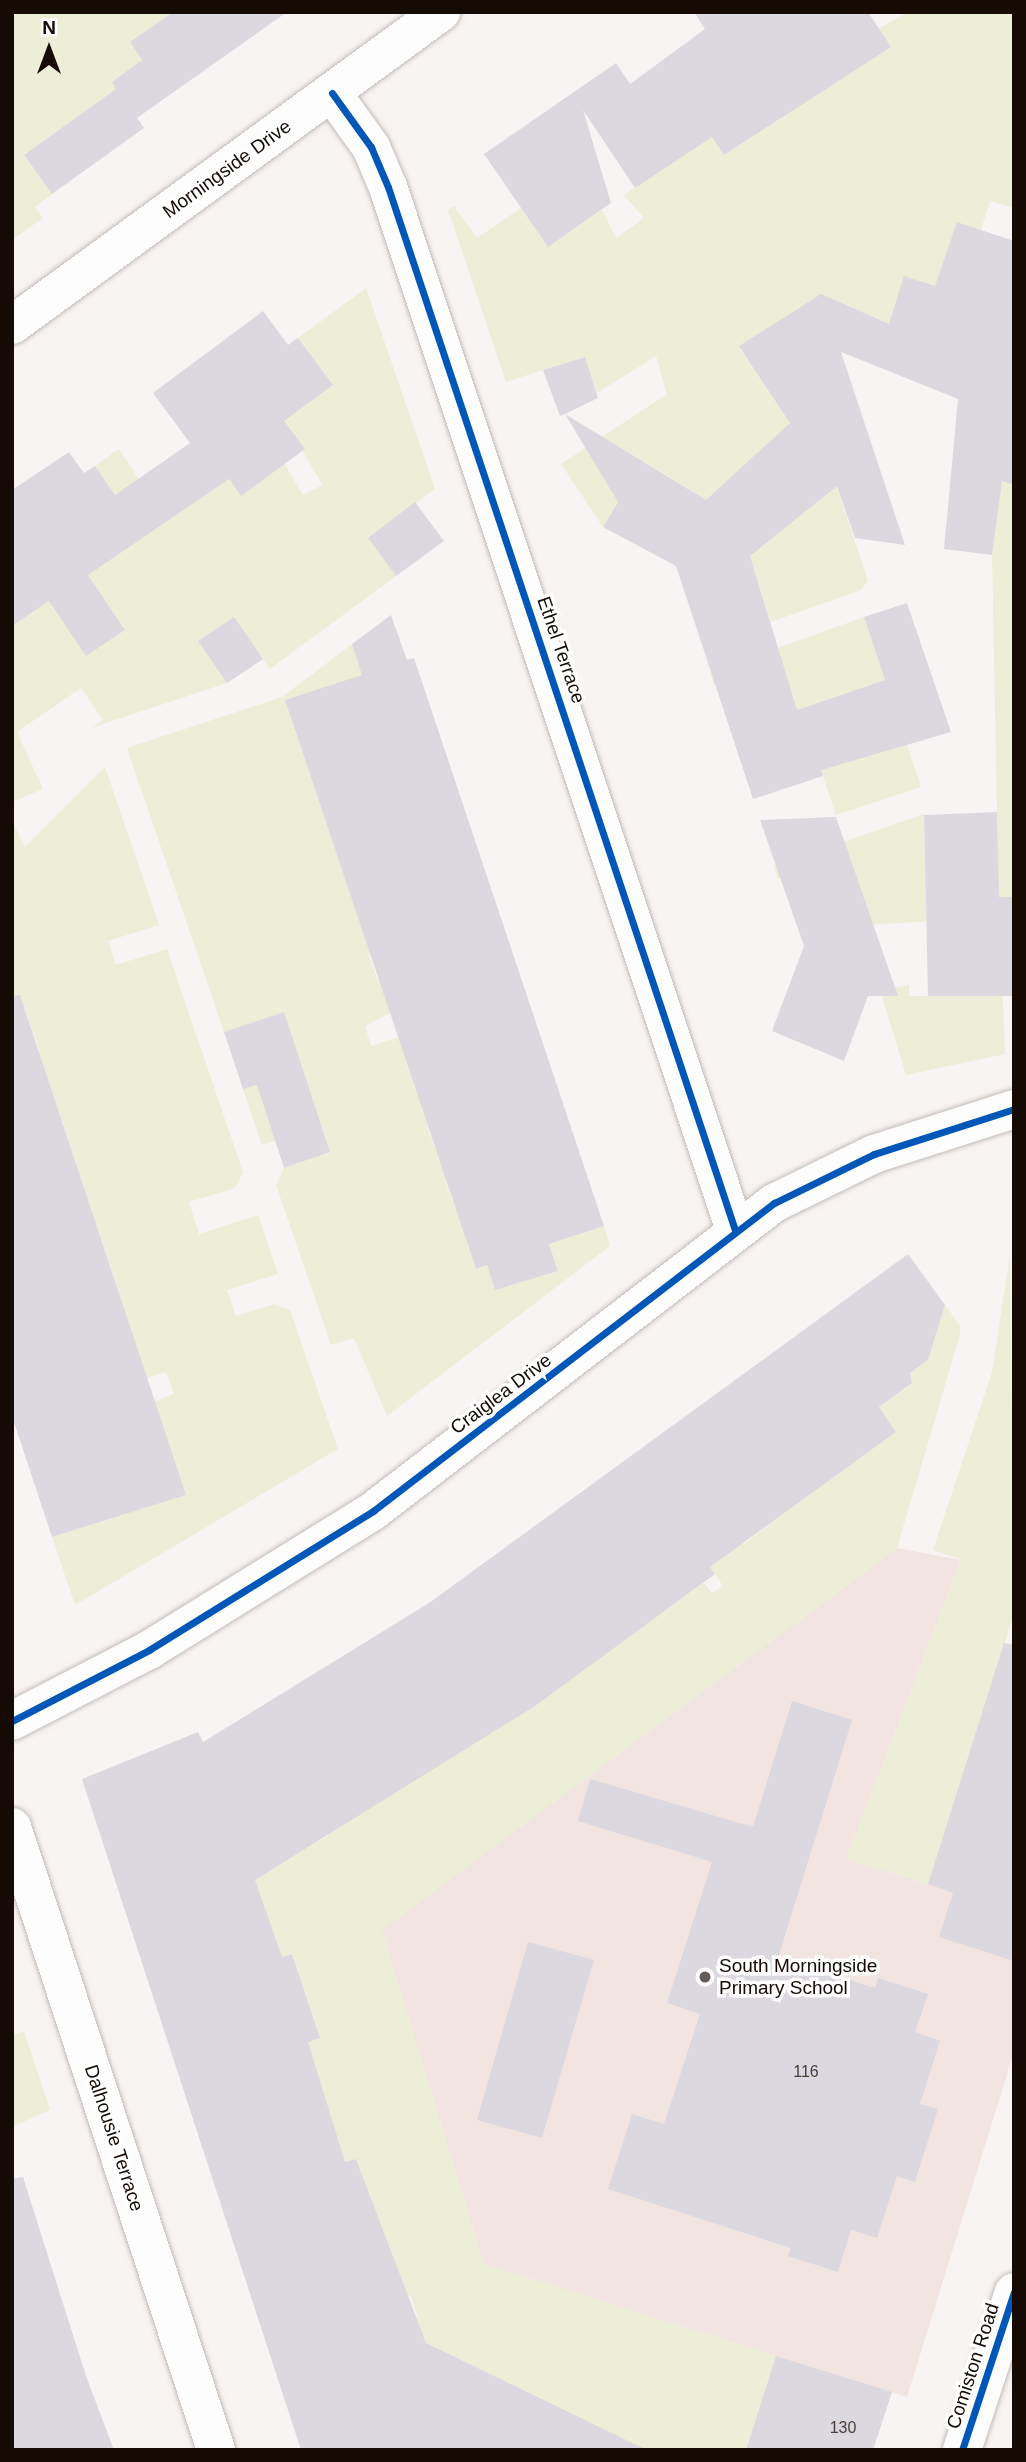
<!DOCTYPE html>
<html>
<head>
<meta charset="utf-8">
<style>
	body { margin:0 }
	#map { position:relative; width:1026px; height:2462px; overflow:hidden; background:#f8f4f3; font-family:Arial,sans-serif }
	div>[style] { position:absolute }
	.built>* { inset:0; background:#f2e5e1 }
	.green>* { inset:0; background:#eceed8 }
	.building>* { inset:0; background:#dcd8df }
	.roads { filter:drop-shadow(0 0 2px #c3bbb7) drop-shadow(0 0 2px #c3bbb7) }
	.minor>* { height:38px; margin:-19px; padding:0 19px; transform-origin:19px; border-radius:19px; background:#fefdfd }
	.tertiary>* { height:38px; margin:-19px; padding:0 19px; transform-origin:19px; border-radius:19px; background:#fefdfd }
	.primary>* { height:38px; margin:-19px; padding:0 19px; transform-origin:19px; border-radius:19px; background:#fefdfd }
	.cycleway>* { height:7px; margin:-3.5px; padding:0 3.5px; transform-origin:3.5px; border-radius:3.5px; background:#0057b8 }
	.dots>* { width:19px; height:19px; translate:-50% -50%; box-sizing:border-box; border:4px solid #fff; border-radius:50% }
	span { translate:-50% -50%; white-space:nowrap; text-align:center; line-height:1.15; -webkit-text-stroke:7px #fff; paint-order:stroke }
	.number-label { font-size:16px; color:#483e3c }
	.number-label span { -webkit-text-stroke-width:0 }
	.street-label { font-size:19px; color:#160a05 }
	.poi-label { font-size:19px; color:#160a05 }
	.left { translate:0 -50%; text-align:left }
	.frame { position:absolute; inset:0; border:14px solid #160a05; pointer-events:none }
	.north { position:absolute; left:14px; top:14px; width:70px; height:70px; -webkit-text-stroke:5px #fff; paint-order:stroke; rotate:0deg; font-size:19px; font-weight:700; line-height:28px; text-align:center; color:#160a05 }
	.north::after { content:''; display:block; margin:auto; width:24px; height:32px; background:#160a05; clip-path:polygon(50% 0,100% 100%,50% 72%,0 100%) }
</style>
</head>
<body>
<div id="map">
	<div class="built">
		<i style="clip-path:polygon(897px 1548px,961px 1560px,847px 1858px,1014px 1912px,1014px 2052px,907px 2397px,484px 2265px,381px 1930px)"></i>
	</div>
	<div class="green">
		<i style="clip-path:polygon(12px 12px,173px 12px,130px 42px,142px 60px,112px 82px,116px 89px,24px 155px,52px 194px,35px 207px,43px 218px,12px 240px)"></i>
		<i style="clip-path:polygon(908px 12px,1014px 12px,1014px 208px,990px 201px,981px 230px,957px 222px,936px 287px,935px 341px,817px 297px,781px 319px,868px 581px,861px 590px,771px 622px,753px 565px,695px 493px,643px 461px,603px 527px,561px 464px,667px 394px,656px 356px,597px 393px,584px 357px,506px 382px,448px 210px,454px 206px,477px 238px,521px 208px,548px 247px,602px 210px,616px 238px,644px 218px,624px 195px,670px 163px,700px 118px,725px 155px,791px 112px,776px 86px)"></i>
		<i style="clip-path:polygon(366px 288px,435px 489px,368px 538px,396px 576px,270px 669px,234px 618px,198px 641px,227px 683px,91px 728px,103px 720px,81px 688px,17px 732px,43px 789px,12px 802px,12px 626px,49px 601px,63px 622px,84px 608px,107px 642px,125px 630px,102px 596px,78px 582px,116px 497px,95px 466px,119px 449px,142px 484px,220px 468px,241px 496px,267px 434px,303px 495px,323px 485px,284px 421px,333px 385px,298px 338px)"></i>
		<i style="clip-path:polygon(999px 481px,1014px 485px,1014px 897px,999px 898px,1005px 1054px,906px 1075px,880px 990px,909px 985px,909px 996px,949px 996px,950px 920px,868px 925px,849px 853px,778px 879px,774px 866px,924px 814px,925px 861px,998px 859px,992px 555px)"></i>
		<i style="clip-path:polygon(864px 617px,921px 787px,836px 815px,821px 770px,868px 686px,797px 710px,781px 662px,714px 685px,710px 672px)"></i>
		<i style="clip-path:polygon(352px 644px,359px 663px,403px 649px,320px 723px,295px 731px,361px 925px,395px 914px,395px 947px,369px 955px,378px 981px,414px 969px,413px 1001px,365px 1026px,371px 1046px,433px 1026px,407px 1066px,417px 1093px,451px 1083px,452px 1115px,426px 1124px,435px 1149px,470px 1138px,471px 1173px,446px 1183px,455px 1208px,490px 1197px,466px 1241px,476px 1269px,487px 1265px,495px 1290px,558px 1271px,549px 1244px,604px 1226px,610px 1246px,387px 1416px,354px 1338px,331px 1345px,276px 1185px,284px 1168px,330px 1152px,322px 1126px,262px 1145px,243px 1089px,302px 1069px,224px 1032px,127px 748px,282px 697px)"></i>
		<i style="clip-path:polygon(105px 767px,159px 925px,108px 941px,116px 965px,167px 949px,243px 1172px,235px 1188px,189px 1202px,199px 1234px,258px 1215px,278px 1274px,227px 1290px,236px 1316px,275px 1304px,290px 1310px,338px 1449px,75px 1605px,52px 1537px,186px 1495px,177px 1469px,149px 1477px,154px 1402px,174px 1394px,166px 1372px,146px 1378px,91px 1333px,128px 1321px,102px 1240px,73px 1249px,79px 1173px,63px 1122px,36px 1131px,14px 1061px,40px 1052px,24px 1006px,12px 1010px,12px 821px,25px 847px)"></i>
		<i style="clip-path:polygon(1010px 1255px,1014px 1613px,928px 1884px,846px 1859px,961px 1560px,933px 1550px,992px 1372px)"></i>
		<i style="clip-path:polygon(945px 1305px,961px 1327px,959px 1338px,897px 1548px,382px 1930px,484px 2264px,776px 2356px,746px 2450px,645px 2450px,571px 2415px,406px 2355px,424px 2338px,413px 2325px,417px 2316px,411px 2296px,404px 2298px,356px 2159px,315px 2171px,266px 2051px,320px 2038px,292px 1954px,251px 1967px,255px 1882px,235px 1732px,307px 1848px,329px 1835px,318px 1816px,383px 1800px,461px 1744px,478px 1715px,491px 1734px,704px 1583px,712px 1593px,723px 1586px,710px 1567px,726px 1520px,744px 1544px,769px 1525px,752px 1500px,775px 1520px,896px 1432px,879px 1407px,912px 1384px,910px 1373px,928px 1360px)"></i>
		<i style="clip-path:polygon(24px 2031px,50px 2110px,12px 2127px,12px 2036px)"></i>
	</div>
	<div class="building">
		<i style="clip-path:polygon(173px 12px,287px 12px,137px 118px,144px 128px,52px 194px,24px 155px,116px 89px,112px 82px,142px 60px,130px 42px)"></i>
		<i style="clip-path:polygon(694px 12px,868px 12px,891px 47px,724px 155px,712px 137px,635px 188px,583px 110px,611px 203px,548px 247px,484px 154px,616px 63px,630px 84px,705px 29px)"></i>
		<i style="clip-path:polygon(957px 222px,1014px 241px,1014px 485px,1002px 481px,992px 555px,944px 549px,958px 399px,841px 352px,905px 545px,855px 538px,837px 486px,750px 556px,797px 710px,885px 680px,864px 617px,907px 603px,951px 732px,821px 770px,823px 776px,753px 799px,676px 566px,603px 527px,618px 502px,565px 414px,560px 416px,543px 370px,585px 357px,598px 398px,565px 414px,706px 500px,790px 423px,739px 346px,821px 294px,889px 324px,904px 276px,935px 286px)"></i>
		<i style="clip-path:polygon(263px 311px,288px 345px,298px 338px,333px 385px,284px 421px,305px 449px,241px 496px,229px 479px,88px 575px,125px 630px,86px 656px,49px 601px,12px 626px,12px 490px,69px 452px,84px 473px,95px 466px,115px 495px,190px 443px,153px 393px)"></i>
		<i style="clip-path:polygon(415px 502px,444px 541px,396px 576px,368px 538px)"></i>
		<i style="clip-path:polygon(391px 615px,407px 660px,414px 658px,604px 1226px,549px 1244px,558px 1271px,495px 1290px,487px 1265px,476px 1269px,285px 700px,362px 675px,352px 644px)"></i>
		<i style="clip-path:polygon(234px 617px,263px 659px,227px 683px,198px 641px)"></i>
		<i style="clip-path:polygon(997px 812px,999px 897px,1014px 897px,1014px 996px,928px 996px,924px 815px)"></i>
		<i style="clip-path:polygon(836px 817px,898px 996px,868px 996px,844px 1061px,772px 1031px,804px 946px,760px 820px)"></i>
		<i style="clip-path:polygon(20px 995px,186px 1495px,52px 1537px,12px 1416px,12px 996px)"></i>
		<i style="clip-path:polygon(284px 1012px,330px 1152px,284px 1168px,257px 1085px,243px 1089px,224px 1032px)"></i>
		<i style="clip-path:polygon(908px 1254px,945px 1305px,928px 1360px,910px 1373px,912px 1383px,879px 1407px,896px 1432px,710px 1567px,715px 1574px,535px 1706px,255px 1880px,282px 1957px,292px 1954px,320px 2038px,308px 2042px,345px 2162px,356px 2159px,426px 2343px,647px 2450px,301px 2450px,82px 1779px,198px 1732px,203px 1742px,429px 1603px)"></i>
		<i style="clip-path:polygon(1004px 1643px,1014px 1645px,1014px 1961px,939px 1937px,953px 1893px,928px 1884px)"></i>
		<i style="clip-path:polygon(792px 1701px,852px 1720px,778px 1958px,875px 1988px,878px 1978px,928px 1994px,915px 2032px,940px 2041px,920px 2104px,938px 2109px,915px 2182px,897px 2176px,877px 2238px,851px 2230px,838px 2272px,788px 2256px,791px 2248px,608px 2189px,632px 2114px,664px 2124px,700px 2014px,667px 2003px,712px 1862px,578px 1821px,590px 1779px,753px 1827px)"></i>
		<i style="clip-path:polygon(528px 1942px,594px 1960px,542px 2138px,477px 2120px)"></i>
		<i style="clip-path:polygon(23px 2177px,86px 2376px,114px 2450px,12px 2450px,12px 2179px)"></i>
		<i style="clip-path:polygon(776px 2356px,892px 2392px,873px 2450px,746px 2450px)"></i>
	</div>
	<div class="roads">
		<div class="minor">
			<i style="left:332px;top:93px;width:67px;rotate:54.2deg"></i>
			<i style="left:371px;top:147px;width:43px;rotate:67deg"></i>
			<i style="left:388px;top:187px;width:1099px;rotate:71.6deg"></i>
			<i style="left:12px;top:1721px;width:154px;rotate:-27.4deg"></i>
			<i style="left:149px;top:1650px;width:264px;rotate:-31.8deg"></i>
			<i style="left:373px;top:1511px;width:506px;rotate:-37.53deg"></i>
			<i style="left:774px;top:1203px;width:111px;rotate:-26.1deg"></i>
			<i style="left:874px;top:1154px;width:147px;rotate:-17.8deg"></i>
			<i style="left:12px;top:1827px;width:656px;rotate:71.87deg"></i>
		</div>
		<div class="tertiary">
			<i style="left:12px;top:325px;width:531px;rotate:-36.11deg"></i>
		</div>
		<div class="primary">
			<i style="left:962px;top:2450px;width:166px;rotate:-71.8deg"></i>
		</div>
	</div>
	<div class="cycleway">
		<i style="left:332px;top:93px;width:67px;rotate:54.2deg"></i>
		<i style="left:371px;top:147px;width:43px;rotate:67deg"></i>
		<i style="left:388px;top:187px;width:1099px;rotate:71.6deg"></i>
		<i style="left:12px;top:1721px;width:154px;rotate:-27.4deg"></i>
		<i style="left:149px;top:1650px;width:264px;rotate:-31.8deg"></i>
		<i style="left:373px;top:1511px;width:506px;rotate:-37.53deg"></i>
		<i style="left:774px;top:1203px;width:111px;rotate:-26.1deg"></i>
		<i style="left:874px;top:1154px;width:147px;rotate:-17.8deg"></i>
		<i style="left:962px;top:2450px;width:166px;rotate:-71.8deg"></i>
	</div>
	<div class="dots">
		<i style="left:705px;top:1977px;background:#655c58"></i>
	</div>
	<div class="number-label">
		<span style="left:806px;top:2072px">116</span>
		<span style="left:843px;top:2428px">130</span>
	</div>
	<div class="street-label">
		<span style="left:227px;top:169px;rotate:-36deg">Morningside Drive</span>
		<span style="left:561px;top:650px;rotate:71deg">Ethel Terrace</span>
		<span style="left:501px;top:1394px;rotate:-37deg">Craiglea Drive</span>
		<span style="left:114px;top:2138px;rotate:72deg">Dalhousie Terrace</span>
		<span style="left:973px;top:2366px;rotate:-72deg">Comiston Road</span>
	</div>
	<div class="poi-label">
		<span class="left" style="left:719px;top:1977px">South Morningside<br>Primary School</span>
	</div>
	<div class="frame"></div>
	<div class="north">N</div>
</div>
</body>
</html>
